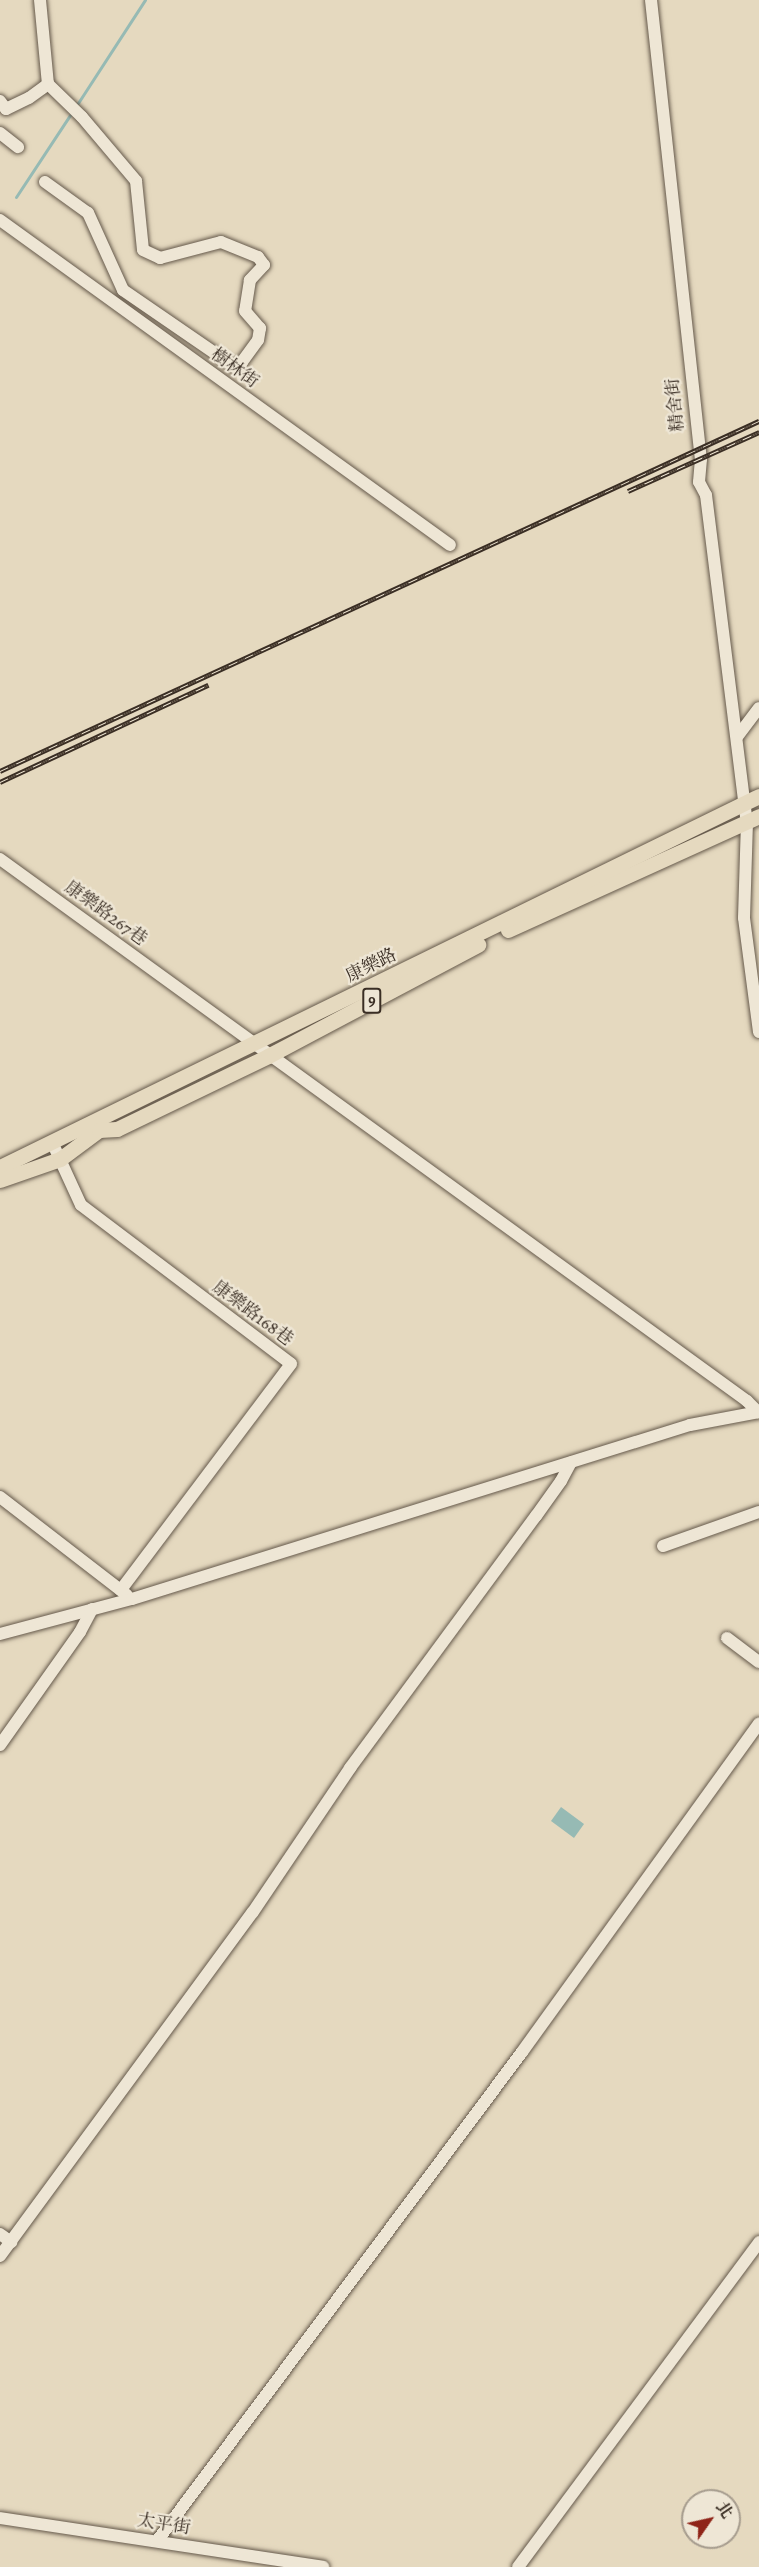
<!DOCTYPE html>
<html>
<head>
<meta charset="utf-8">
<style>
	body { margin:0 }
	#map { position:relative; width:759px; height:2567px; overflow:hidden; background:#e5d9bf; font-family:Alegreya,"Noto Serif TC",serif }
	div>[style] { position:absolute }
	.water>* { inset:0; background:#96bab4 }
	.stream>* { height:3px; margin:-1.5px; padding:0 1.5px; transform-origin:1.5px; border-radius:1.5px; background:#96bab4 }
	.roads { filter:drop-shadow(0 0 2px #65594b) drop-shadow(0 0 2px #65594b) }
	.minor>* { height:12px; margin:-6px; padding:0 6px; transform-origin:6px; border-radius:6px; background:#eee6d5 }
	.major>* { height:15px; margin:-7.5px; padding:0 7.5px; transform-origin:7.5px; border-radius:7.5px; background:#e5d9bf }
	.rail>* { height:5px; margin-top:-2.5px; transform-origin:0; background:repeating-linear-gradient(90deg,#eee6d5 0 9px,#3a2e24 0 18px); box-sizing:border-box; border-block:2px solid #3a2e24 }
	span { translate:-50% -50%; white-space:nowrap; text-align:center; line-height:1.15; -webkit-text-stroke:4.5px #eee6d5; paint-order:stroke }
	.shield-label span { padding:2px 4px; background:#eee6d5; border:2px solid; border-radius:4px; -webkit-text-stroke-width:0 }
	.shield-label { font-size:16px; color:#3a2e24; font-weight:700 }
	.street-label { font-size:18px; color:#3a2e24 }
	.north { position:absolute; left:681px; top:2489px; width:60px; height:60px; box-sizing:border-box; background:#eee6d5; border:2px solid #a69c8e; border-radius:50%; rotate:56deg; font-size:16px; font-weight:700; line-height:24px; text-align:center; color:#3a2e24 }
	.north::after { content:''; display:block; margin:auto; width:21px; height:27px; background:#8f2418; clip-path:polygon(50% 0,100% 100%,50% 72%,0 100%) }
</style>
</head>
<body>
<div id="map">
	<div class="water">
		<i style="clip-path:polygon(561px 1807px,584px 1824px,574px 1838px,551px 1821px)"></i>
	</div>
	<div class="stream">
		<i style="left:78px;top:103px;width:123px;rotate:-57deg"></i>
		<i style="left:16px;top:197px;width:98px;rotate:-56.6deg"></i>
	</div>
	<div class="roads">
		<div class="minor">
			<i style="left:40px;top:0;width:84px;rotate:84.6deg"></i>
			<i style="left:651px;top:0;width:462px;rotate:83.8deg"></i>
			<i style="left:701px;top:459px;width:23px;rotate:95deg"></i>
			<i style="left:699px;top:482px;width:15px;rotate:62deg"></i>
			<i style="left:706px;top:495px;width:330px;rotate:82.9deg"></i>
			<i style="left:747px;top:822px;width:96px;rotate:91.8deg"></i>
			<i style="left:744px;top:918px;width:115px;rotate:82.5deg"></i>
			<i style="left:0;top:101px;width:10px;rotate:53deg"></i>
			<i style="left:6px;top:109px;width:25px;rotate:-26deg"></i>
			<i style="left:29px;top:98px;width:24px;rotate:-36deg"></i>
			<i style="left:48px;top:84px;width:47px;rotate:44.1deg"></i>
			<i style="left:82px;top:117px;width:84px;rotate:49.8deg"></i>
			<i style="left:136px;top:181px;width:69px;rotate:84.2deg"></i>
			<i style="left:143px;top:250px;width:19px;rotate:25deg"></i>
			<i style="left:160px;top:258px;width:63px;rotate:-14.7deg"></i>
			<i style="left:221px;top:242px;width:40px;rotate:22deg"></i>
			<i style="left:258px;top:257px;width:10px;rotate:53deg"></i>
			<i style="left:264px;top:265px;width:21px;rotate:133deg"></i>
			<i style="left:250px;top:280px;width:31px;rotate:99deg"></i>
			<i style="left:245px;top:311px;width:23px;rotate:49deg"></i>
			<i style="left:260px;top:328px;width:12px;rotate:99deg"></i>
			<i style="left:258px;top:340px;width:27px;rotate:126deg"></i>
			<i style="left:242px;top:362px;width:9px;rotate:144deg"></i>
			<i style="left:235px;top:367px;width:136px;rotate:-145.5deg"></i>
			<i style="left:123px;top:290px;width:85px;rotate:-114.4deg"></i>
			<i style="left:88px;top:213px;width:53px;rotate:-144.2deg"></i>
			<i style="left:0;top:133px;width:23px;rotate:38deg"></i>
			<i style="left:0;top:220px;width:555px;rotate:35.84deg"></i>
			<i style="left:737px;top:737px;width:36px;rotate:-53deg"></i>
			<i style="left:0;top:859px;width:923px;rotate:35.96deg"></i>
			<i style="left:747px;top:1401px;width:16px;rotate:45deg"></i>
			<i style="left:52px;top:1142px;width:69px;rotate:65.3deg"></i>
			<i style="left:81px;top:1205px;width:263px;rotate:37.1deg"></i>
			<i style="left:291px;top:1364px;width:283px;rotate:127deg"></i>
			<i style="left:0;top:1497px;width:160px;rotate:37.7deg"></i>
			<i style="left:663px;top:1546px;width:102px;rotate:-19.5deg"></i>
			<i style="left:0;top:1634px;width:137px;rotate:-14.9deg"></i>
			<i style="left:132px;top:1599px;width:584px;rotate:-17.32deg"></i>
			<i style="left:690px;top:1425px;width:70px;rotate:-10.7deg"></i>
			<i style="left:727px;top:1638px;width:40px;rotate:37deg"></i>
			<i style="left:0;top:1745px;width:138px;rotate:-54.7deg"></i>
			<i style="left:80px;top:1632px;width:26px;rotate:-62deg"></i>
			<i style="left:0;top:2234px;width:14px;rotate:36deg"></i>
			<i style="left:0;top:2256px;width:427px;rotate:-53.7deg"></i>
			<i style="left:253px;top:1912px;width:174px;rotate:-56deg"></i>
			<i style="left:350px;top:1768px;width:313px;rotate:-53.6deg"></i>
			<i style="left:536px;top:1516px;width:43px;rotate:-54.5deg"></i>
			<i style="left:561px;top:1481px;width:21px;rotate:-62deg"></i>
			<i style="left:0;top:2518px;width:327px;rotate:8.6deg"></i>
			<i style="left:157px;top:2541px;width:610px;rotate:-53.26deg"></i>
			<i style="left:522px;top:2052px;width:405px;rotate:-54.2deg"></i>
			<i style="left:518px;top:2567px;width:405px;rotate:-53.4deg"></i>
		</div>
		<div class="major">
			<i style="left:508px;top:930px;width:276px;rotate:-24.4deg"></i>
			<i style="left:0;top:1167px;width:845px;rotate:-26.05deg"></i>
			<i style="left:0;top:1180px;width:64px;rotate:-19.3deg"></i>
			<i style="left:60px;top:1159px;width:49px;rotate:-36.6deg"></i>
			<i style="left:99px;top:1130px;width:18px;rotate:-3deg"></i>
			<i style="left:117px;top:1129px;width:168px;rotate:-25.8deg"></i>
			<i style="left:268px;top:1056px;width:238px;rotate:-27.9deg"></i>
		</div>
	</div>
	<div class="rail">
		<i style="left:628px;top:491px;width:144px;rotate:-24.2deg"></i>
		<i style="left:0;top:771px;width:836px;rotate:-24.76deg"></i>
		<i style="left:0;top:782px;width:230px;rotate:-25deg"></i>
	</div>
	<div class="shield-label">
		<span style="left:372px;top:1001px">9</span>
	</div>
	<div class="street-label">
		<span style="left:235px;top:368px;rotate:36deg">樹林街</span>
		<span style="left:675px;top:405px;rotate:-96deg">精舍街</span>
		<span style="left:106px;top:913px;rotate:36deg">康樂路267巷</span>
		<span style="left:371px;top:965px;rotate:-26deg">康樂路</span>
		<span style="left:253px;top:1313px;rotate:37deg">康樂路168巷</span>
		<span style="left:164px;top:2524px;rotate:9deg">太平街</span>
	</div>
	<div class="north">北</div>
</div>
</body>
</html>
